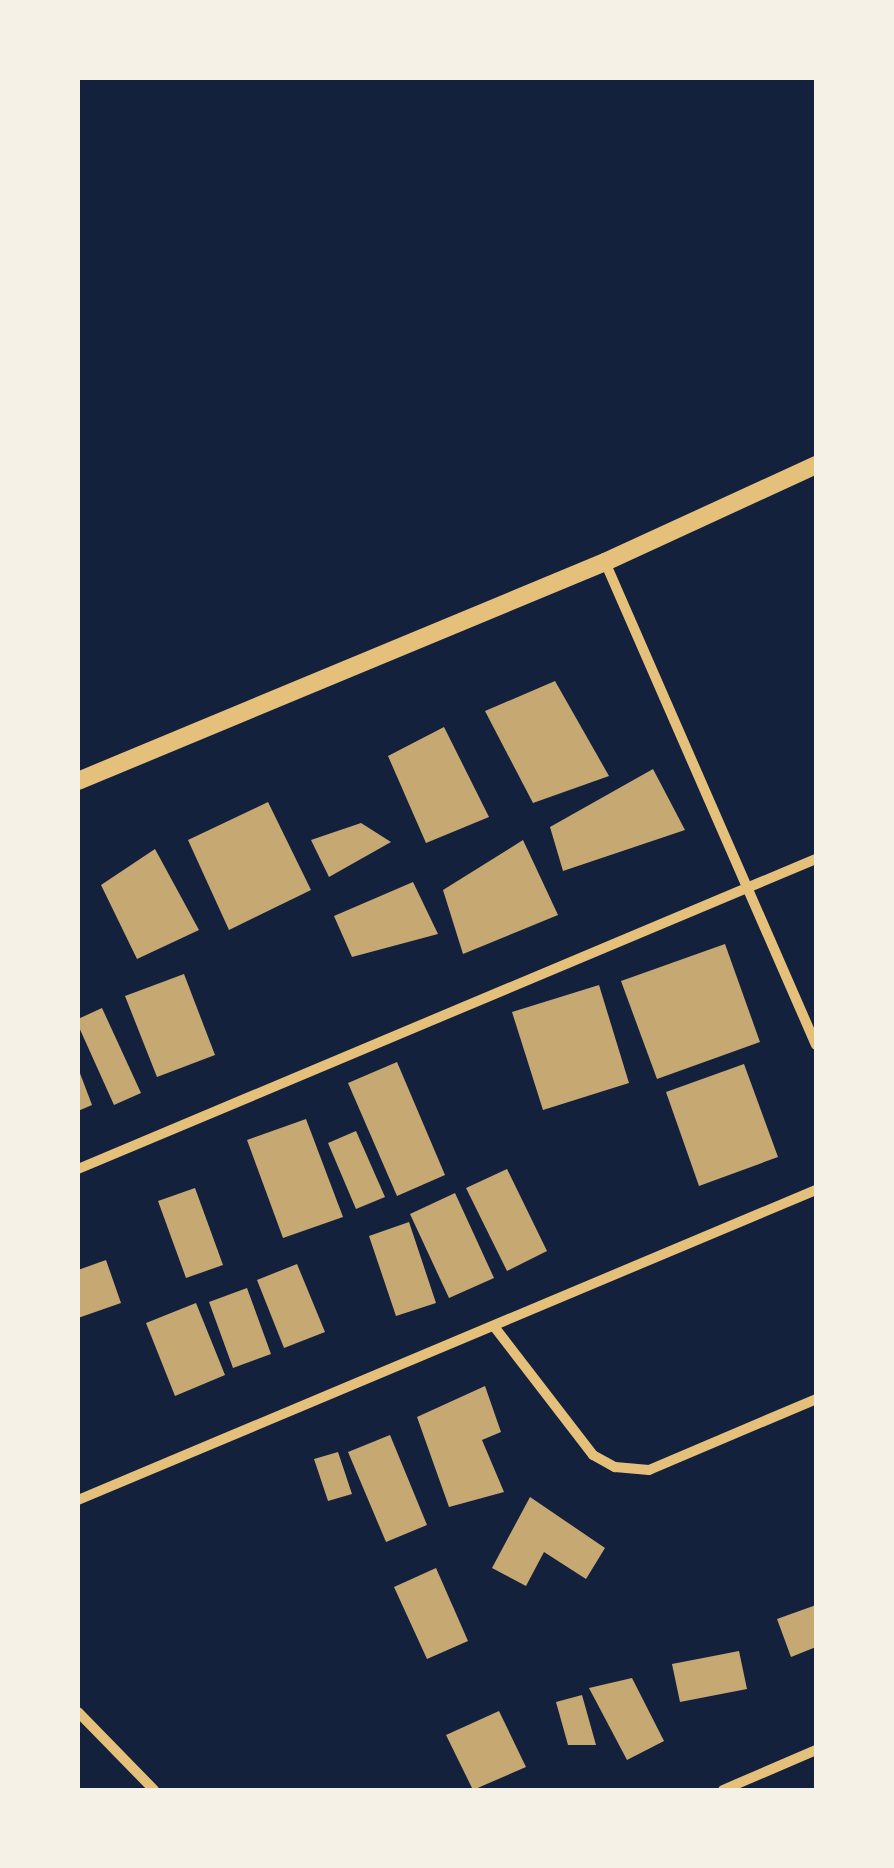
<!DOCTYPE html>
<html>
<head>
<meta charset="utf-8">
<style>
	body { margin:0 }
	#map { position:relative; width:894px; height:1868px; overflow:hidden; background:#14213d; font-family:Arial,sans-serif }
	div>[style] { position:absolute }
	.building>* { inset:0; background:#c6a872 }
	.minor>* { height:10px; margin:-5px; padding:0 5px; transform-origin:5px; border-radius:5px; background:#e5c07b }
	.tertiary>* { height:18px; margin:-9px; padding:0 9px; transform-origin:9px; border-radius:9px; background:#e5c07b }
	span { translate:-50% -50%; white-space:nowrap; text-align:center; line-height:1.15; -webkit-text-stroke:8px #f6f1e7; paint-order:stroke }
	.frame { position:absolute; inset:0; border:80px solid #f6f1e7; pointer-events:none }
</style>
</head>
<body>
<div id="map">
	<div class="building">
		<i style="clip-path:polygon(555px 681px,609px 776px,533px 803px,485px 711px)"></i>
		<i style="clip-path:polygon(444px 727px,489px 817px,426px 843px,388px 756px)"></i>
		<i style="clip-path:polygon(653px 769px,685px 830px,563px 871px,550px 827px)"></i>
		<i style="clip-path:polygon(268px 802px,311px 890px,229px 930px,188px 840px)"></i>
		<i style="clip-path:polygon(361px 823px,391px 842px,329px 877px,311px 840px)"></i>
		<i style="clip-path:polygon(523px 840px,558px 915px,463px 954px,443px 890px)"></i>
		<i style="clip-path:polygon(155px 849px,199px 930px,137px 959px,101px 885px)"></i>
		<i style="clip-path:polygon(413px 882px,438px 934px,352px 957px,334px 916px)"></i>
		<i style="clip-path:polygon(725px 944px,760px 1042px,657px 1079px,621px 981px)"></i>
		<i style="clip-path:polygon(184px 974px,215px 1055px,157px 1077px,125px 996px)"></i>
		<i style="clip-path:polygon(599px 985px,629px 1083px,543px 1110px,512px 1012px)"></i>
		<i style="clip-path:polygon(102px 1008px,141px 1093px,114px 1105px,78px 1025px,78px 1019px)"></i>
		<i style="clip-path:polygon(397px 1062px,445px 1175px,397px 1196px,348px 1083px)"></i>
		<i style="clip-path:polygon(744px 1064px,778px 1157px,699px 1186px,666px 1092px)"></i>
		<i style="clip-path:polygon(78px 1068px,92px 1105px,78px 1111px)"></i>
		<i style="clip-path:polygon(306px 1119px,343px 1217px,283px 1238px,247px 1140px)"></i>
		<i style="clip-path:polygon(356px 1131px,385px 1197px,356px 1209px,328px 1143px)"></i>
		<i style="clip-path:polygon(507px 1169px,547px 1251px,507px 1271px,466px 1188px)"></i>
		<i style="clip-path:polygon(195px 1188px,223px 1265px,186px 1278px,158px 1201px)"></i>
		<i style="clip-path:polygon(455px 1193px,494px 1278px,449px 1298px,410px 1214px)"></i>
		<i style="clip-path:polygon(409px 1222px,436px 1303px,396px 1316px,369px 1236px)"></i>
		<i style="clip-path:polygon(106px 1260px,121px 1303px,78px 1318px,78px 1270px)"></i>
		<i style="clip-path:polygon(297px 1264px,325px 1332px,284px 1348px,257px 1280px)"></i>
		<i style="clip-path:polygon(247px 1288px,271px 1354px,233px 1368px,209px 1302px)"></i>
		<i style="clip-path:polygon(196px 1303px,225px 1375px,175px 1396px,146px 1323px)"></i>
		<i style="clip-path:polygon(485px 1386px,501px 1432px,482px 1440px,504px 1492px,449px 1507px,417px 1417px)"></i>
		<i style="clip-path:polygon(390px 1435px,427px 1525px,386px 1542px,348px 1452px)"></i>
		<i style="clip-path:polygon(338px 1452px,352px 1494px,328px 1501px,314px 1459px)"></i>
		<i style="clip-path:polygon(530px 1497px,605px 1548px,586px 1579px,544px 1552px,526px 1586px,492px 1568px)"></i>
		<i style="clip-path:polygon(436px 1568px,468px 1641px,427px 1659px,394px 1587px)"></i>
		<i style="clip-path:polygon(816px 1605px,816px 1647px,791px 1657px,777px 1619px)"></i>
		<i style="clip-path:polygon(739px 1651px,747px 1689px,680px 1702px,672px 1664px)"></i>
		<i style="clip-path:polygon(632px 1678px,664px 1741px,627px 1760px,589px 1688px)"></i>
		<i style="clip-path:polygon(582px 1695px,596px 1745px,568px 1745px,556px 1702px)"></i>
		<i style="clip-path:polygon(499px 1711px,526px 1767px,473px 1790px,446px 1735px)"></i>
	</div>
	<div class="minor">
		<i style="left:605px;top:562px;width:527px;rotate:66.4deg"></i>
		<i style="left:78px;top:1169px;width:800px;rotate:-22.79deg"></i>
		<i style="left:496px;top:1329px;width:159px;rotate:52.4deg"></i>
		<i style="left:593px;top:1455px;width:25px;rotate:29deg"></i>
		<i style="left:615px;top:1467px;width:34px;rotate:5deg"></i>
		<i style="left:649px;top:1470px;width:181px;rotate:-23deg"></i>
		<i style="left:78px;top:1500px;width:800px;rotate:-22.79deg"></i>
		<i style="left:78px;top:1712px;width:109px;rotate:45.7deg"></i>
		<i style="left:723px;top:1790px;width:101px;rotate:-23.3deg"></i>
	</div>
	<div class="tertiary">
		<i style="left:78px;top:781px;width:571px;rotate:-22.57deg"></i>
		<i style="left:605px;top:562px;width:232px;rotate:-24.7deg"></i>
	</div>
	<div class="frame"></div>
</div>
</body>
</html>
